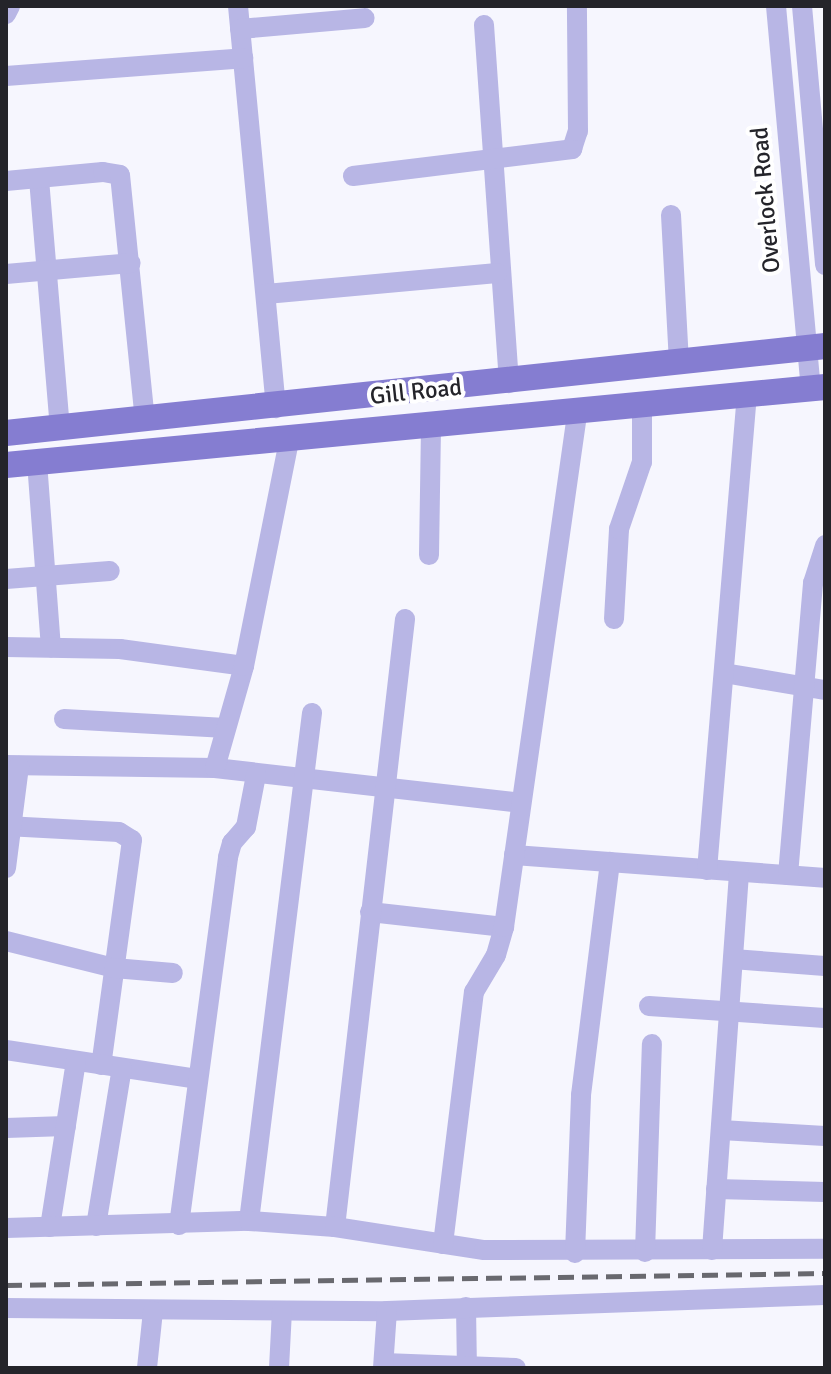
<!DOCTYPE html>
<html>
<head>
<meta charset="utf-8">
<style>
	body { margin:0 }
	#map { position:relative; width:831px; height:1374px; overflow:hidden; background:#f6f6fe; font-family:Signika,sans-serif }
	div>[style] { position:absolute }
	.minor>* { height:20px; margin:-10px; padding:0 10px; transform-origin:10px; border-radius:10px; background:#b8b6e5 }
	.major>* { height:26px; margin:-13px; padding:0 13px; transform-origin:13px; border-radius:13px; background:#857dd1 }
	.rail>* { height:5px; margin-top:-2.5px; transform-origin:0; background:repeating-linear-gradient(90deg,#69696f 0 16px,transparent 0 24px) }
	span { translate:-50% -50%; white-space:nowrap; text-align:center; line-height:1.15; -webkit-text-stroke:8px #fff; paint-order:stroke }
	.street-label { font-size:24px; color:#24242a }
	.frame { position:absolute; inset:0; border:8px solid #24242a; pointer-events:none }
</style>
</head>
<body>
<div id="map">
	<div class="minor">
		<i style="left:238px;top:6px;width:404px;rotate:84.6deg"></i>
		<i style="left:776px;top:6px;width:384px;rotate:84.8deg"></i>
		<i style="left:802px;top:6px;width:260px;rotate:84.9deg"></i>
		<i style="left:6px;top:14px;width:9px;rotate:-63deg"></i>
		<i style="left:484px;top:25px;width:359px;rotate:86deg"></i>
		<i style="left:240px;top:29px;width:125px;rotate:-5deg"></i>
		<i style="left:6px;top:76px;width:238px;rotate:-4.3deg"></i>
		<i style="left:353px;top:176px;width:221px;rotate:-7deg"></i>
		<i style="left:572px;top:149px;width:19px;rotate:-72deg"></i>
		<i style="left:578px;top:131px;width:125px;rotate:-90.5deg"></i>
		<i style="left:39px;top:179px;width:250px;rotate:85.2deg"></i>
		<i style="left:6px;top:181px;width:97px;rotate:-5.3deg"></i>
		<i style="left:103px;top:172px;width:17px;rotate:10deg"></i>
		<i style="left:120px;top:175px;width:246px;rotate:84.2deg"></i>
		<i style="left:671px;top:215px;width:148px;rotate:86.9deg"></i>
		<i style="left:6px;top:274px;width:125px;rotate:-5deg"></i>
		<i style="left:266px;top:294px;width:232px;rotate:-5.2deg"></i>
		<i style="left:37px;top:462px;width:186px;rotate:85.7deg"></i>
		<i style="left:429px;top:555px;width:130px;rotate:-89.1deg"></i>
		<i style="left:6px;top:579px;width:104px;rotate:-4.4deg"></i>
		<i style="left:614px;top:619px;width:90px;rotate:-86.8deg"></i>
		<i style="left:619px;top:529px;width:71px;rotate:-71.1deg"></i>
		<i style="left:642px;top:462px;width:59px;rotate:-90deg"></i>
		<i style="left:6px;top:647px;width:114px;rotate:1deg"></i>
		<i style="left:120px;top:649px;width:125px;rotate:7.8deg"></i>
		<i style="left:724px;top:673px;width:102px;rotate:9.6deg"></i>
		<i style="left:64px;top:719px;width:162px;rotate:3.2deg"></i>
		<i style="left:6px;top:765px;width:209px;rotate:0.8deg"></i>
		<i style="left:215px;top:768px;width:307px;rotate:6.5deg"></i>
		<i style="left:215px;top:768px;width:106px;rotate:-74.1deg"></i>
		<i style="left:244px;top:666px;width:229px;rotate:-78.7deg"></i>
		<i style="left:6px;top:826px;width:113px;rotate:3deg"></i>
		<i style="left:119px;top:832px;width:15px;rotate:32deg"></i>
		<i style="left:132px;top:840px;width:227px;rotate:97.8deg"></i>
		<i style="left:514px;top:855px;width:312px;rotate:4.2deg"></i>
		<i style="left:6px;top:868px;width:103px;rotate:-82.7deg"></i>
		<i style="left:707px;top:870px;width:479px;rotate:-85.2deg"></i>
		<i style="left:788px;top:875px;width:293px;rotate:-85.1deg"></i>
		<i style="left:813px;top:583px;width:40px;rotate:-72deg"></i>
		<i style="left:370px;top:912px;width:135px;rotate:6.4deg"></i>
		<i style="left:6px;top:941px;width:111px;rotate:14deg"></i>
		<i style="left:114px;top:968px;width:59px;rotate:4.8deg"></i>
		<i style="left:733px;top:959px;width:92px;rotate:4.4deg"></i>
		<i style="left:649px;top:1006px;width:176px;rotate:3.9deg"></i>
		<i style="left:6px;top:1050px;width:193px;rotate:8.6deg"></i>
		<i style="left:6px;top:1128px;width:60px;rotate:-1.9deg"></i>
		<i style="left:721px;top:1130px;width:104px;rotate:3.3deg"></i>
		<i style="left:716px;top:1189px;width:109px;rotate:1.6deg"></i>
		<i style="left:249px;top:1221px;width:512px;rotate:-82.93deg"></i>
		<i style="left:179px;top:1225px;width:371px;rotate:-82.4deg"></i>
		<i style="left:228px;top:857px;width:15px;rotate:-74deg"></i>
		<i style="left:232px;top:843px;width:21px;rotate:-49deg"></i>
		<i style="left:246px;top:827px;width:53px;rotate:-79.1deg"></i>
		<i style="left:96px;top:1226px;width:160px;rotate:-80.7deg"></i>
		<i style="left:50px;top:1227px;width:168px;rotate:-81.1deg"></i>
		<i style="left:335px;top:1227px;width:612px;rotate:-83.43deg"></i>
		<i style="left:6px;top:1228px;width:243px;rotate:-1.7deg"></i>
		<i style="left:249px;top:1221px;width:86px;rotate:4deg"></i>
		<i style="left:335px;top:1227px;width:151px;rotate:8.8deg"></i>
		<i style="left:484px;top:1250px;width:341px;rotate:-0.2deg"></i>
		<i style="left:443px;top:1244px;width:254px;rotate:-83deg"></i>
		<i style="left:474px;top:992px;width:43px;rotate:-59.3deg"></i>
		<i style="left:496px;top:955px;width:29px;rotate:-74deg"></i>
		<i style="left:504px;top:927px;width:524px;rotate:-81.89deg"></i>
		<i style="left:712px;top:1250px;width:379px;rotate:-85.9deg"></i>
		<i style="left:645px;top:1252px;width:208px;rotate:-88.1deg"></i>
		<i style="left:575px;top:1253px;width:158px;rotate:-87.8deg"></i>
		<i style="left:581px;top:1095px;width:235px;rotate:-82.9deg"></i>
		<i style="left:466px;top:1307px;width:61px;rotate:89.1deg"></i>
		<i style="left:6px;top:1308px;width:381px;rotate:0.5deg"></i>
		<i style="left:387px;top:1311px;width:438px;rotate:-2.1deg"></i>
		<i style="left:384px;top:1363px;width:132px;rotate:2.2deg"></i>
		<i style="left:147px;top:1368px;width:57px;rotate:-84deg"></i>
		<i style="left:279px;top:1368px;width:57px;rotate:-87deg"></i>
		<i style="left:383px;top:1368px;width:57px;rotate:-86deg"></i>
	</div>
	<div class="major">
		<i style="left:6px;top:433px;width:824px;rotate:-6.06deg"></i>
		<i style="left:6px;top:465px;width:823px;rotate:-5.44deg"></i>
	</div>
	<div class="rail">
		<i style="left:6px;top:1285px;width:819px;rotate:-0.84deg"></i>
	</div>
	<div class="street-label">
		<span style="left:766px;top:200px;rotate:-95deg">Overlock Road</span>
		<span style="left:416px;top:392px;rotate:-6deg">Gill Road</span>
	</div>
	<div class="frame"></div>
</div>
</body>
</html>
